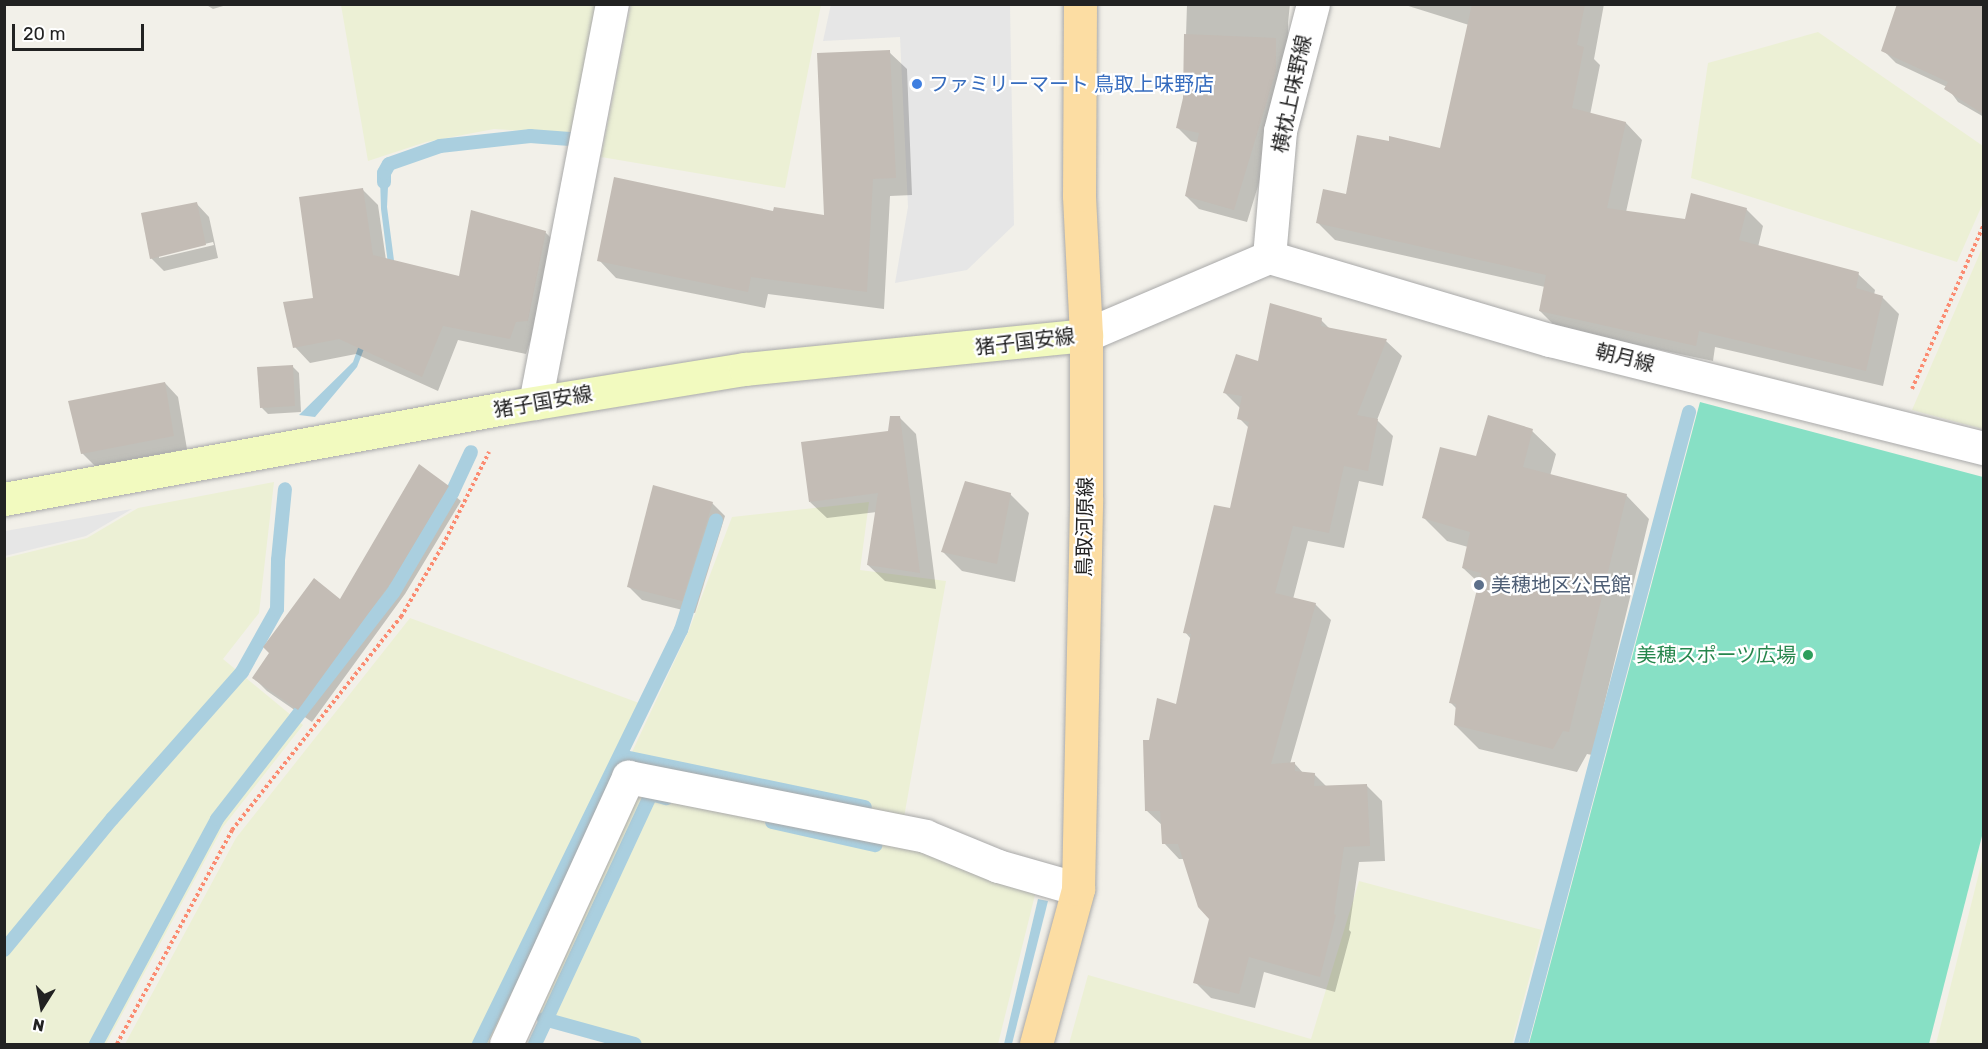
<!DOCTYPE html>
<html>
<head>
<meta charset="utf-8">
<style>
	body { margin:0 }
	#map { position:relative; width:1988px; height:1049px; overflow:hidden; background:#f2f0e9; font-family:Rubik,"Noto Sans JP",sans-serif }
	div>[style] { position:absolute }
	.farmland>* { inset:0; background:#ecf0d5 }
	.pitch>* { inset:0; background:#87e0c5 }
	.parking>* { inset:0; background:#e6e6e6 }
	.water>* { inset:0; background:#aacfdf }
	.shadow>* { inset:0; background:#0003 }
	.stream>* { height:14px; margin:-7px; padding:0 7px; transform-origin:7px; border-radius:7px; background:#aacfdf }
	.building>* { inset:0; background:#c3bcb5 }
	.path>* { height:4px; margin-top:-2px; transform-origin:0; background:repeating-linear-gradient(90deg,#fb8b71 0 3px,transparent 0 6px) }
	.roads { filter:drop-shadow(0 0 2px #a9a9a9) drop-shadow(0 0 2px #a9a9a9) }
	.minor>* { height:33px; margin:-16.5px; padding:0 16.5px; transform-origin:16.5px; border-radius:16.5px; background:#fff }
	.tertiary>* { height:33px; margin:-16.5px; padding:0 16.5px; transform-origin:16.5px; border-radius:16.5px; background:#fff }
	.secondary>* { height:33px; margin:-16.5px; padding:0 16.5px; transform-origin:16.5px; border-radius:16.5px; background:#f2fabf }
	.primary>* { height:33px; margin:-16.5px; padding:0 16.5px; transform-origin:16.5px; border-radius:16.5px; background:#fcdda3 }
	.dots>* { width:16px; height:16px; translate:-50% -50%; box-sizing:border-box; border:3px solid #fff; border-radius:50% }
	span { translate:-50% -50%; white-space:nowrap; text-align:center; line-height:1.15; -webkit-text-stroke:4.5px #fff; paint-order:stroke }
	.shop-label { font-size:20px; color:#366cbe }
	.left { translate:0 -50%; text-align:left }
	.street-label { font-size:20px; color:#222 }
	.service-label { font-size:20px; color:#4e5e75 }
	.leisure-label { font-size:20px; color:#27864d }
	.right { translate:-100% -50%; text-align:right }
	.frame { position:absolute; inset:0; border:6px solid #222; pointer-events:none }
	.north { position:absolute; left:12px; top:977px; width:60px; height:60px; -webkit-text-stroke:4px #fff; paint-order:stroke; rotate:191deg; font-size:16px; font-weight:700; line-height:24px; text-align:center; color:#222 }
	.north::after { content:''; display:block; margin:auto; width:21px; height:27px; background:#222; clip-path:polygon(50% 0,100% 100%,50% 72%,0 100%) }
	.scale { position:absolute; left:12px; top:24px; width:132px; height:27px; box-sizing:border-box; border:3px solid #222; border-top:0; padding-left:8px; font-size:18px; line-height:21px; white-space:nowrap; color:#222; -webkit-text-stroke:4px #fff; paint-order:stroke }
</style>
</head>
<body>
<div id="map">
	<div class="farmland">
		<i style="clip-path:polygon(341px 5px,600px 5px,574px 134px,494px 129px,426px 142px,368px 161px)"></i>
		<i style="clip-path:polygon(631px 5px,821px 5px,785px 188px,601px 157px)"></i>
		<i style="clip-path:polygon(1818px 32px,1983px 146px,1983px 203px,1957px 262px,1691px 178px,1708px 63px)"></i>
		<i style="clip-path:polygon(1983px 246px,1983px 429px,1912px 410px)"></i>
		<i style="clip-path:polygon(274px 482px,259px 613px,223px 659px,303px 725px,223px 827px,106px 1044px,5px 1044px,5px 558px,87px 538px,138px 508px)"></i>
		<i style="clip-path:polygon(869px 502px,860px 570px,946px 581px,903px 823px,626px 765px,689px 630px,732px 517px)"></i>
		<i style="clip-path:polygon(410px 618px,639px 703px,620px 765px,488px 1044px,125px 1044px,236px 838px)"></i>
		<i style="clip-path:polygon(643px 792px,941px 852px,1036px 891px,998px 1044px,622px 1044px,537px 1019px,637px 798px)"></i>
		<i style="clip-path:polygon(1983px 857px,1983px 1044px,1936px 1044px)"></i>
		<i style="clip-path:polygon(1359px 881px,1542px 930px,1512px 1044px,1069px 1044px,1088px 975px,1311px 1039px)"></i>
	</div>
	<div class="pitch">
		<i style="clip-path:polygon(1700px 402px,1983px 477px,1983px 832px,1929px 1044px,1529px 1044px)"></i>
	</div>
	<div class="parking">
		<i style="clip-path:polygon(831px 4px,1010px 5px,1014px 225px,967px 270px,895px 283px,908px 207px,900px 37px,823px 41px)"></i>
		<i style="clip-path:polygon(132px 509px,86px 536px,5px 556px,5px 531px)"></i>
	</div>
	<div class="water">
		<i style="clip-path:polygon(383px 166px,389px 167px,387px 207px,395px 268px,357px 367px,315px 417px,299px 415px,353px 362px,388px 264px,381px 209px,380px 177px)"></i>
		<i style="clip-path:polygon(1038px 899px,1048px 901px,1012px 1044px,1004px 1044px)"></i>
	</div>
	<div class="shadow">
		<i style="clip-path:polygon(205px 4px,230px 4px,213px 9px)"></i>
		<i style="clip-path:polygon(1187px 4px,1290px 4px,1288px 23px,1289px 85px,1247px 222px,1199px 209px,1186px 196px,1199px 143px,1191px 141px,1178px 128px,1184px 98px)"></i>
		<i style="clip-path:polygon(1402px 4px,1604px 4px,1594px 59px,1600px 65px,1590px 115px,1626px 123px,1642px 140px,1626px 212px,1686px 221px,1746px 209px,1763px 226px,1758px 247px,1858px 274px,1875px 290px,1874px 295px,1882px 297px,1899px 314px,1883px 386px,1715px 347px,1713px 361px,1557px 328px,1540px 311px,1545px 287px,1335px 240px,1318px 223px,1347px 196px,1441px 150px,1469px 25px)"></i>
		<i style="clip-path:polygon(1898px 4px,1984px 4px,1984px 117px,1958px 102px,1947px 87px,1896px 63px,1883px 50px)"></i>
		<i style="clip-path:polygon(889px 52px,907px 69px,912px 195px,890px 196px,884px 309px,768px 294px,765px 308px,616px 278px,599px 260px,774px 213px,826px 217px)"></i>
		<i style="clip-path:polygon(362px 189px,378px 205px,386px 260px,460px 278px,545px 232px,561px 248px,526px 354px,458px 340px,438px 391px,356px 354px,310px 363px,295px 347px)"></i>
		<i style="clip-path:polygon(evenodd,196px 203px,209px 217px,218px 258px,164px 271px,151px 258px,196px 203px,213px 242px,214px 245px,159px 258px,159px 255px,213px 242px)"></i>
		<i style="clip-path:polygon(1321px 320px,1331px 330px,1386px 341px,1402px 356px,1377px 420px,1393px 436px,1383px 486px,1359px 481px,1344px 548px,1308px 541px,1293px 599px,1315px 604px,1331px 620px,1290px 764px,1295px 764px,1304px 774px,1314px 774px,1327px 787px,1366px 785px,1382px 801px,1385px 861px,1359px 862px,1349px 930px,1351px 932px,1335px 992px,1264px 972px,1255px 1008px,1211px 998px,1195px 982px,1211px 918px,1184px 859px,1179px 859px,1164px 843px,1163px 826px,1146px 810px,1150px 742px,1177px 705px,1191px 639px,1185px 632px,1231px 510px,1249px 428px,1239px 418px,1241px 409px,1225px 393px,1259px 363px)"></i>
		<i style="clip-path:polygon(292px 366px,299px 373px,301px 412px,268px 414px,262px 408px)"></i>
		<i style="clip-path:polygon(165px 383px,178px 397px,187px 449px,96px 467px,82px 453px)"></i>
		<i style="clip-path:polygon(899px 417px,916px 434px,936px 589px,885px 581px,868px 565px,877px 512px,827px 518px,810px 502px,889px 432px)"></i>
		<i style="clip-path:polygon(1532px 431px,1556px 454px,1550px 476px,1626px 495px,1649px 519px,1592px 755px,1587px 754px,1577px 772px,1479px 749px,1455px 725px,1457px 709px,1450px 702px,1480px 584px,1463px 568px,1468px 547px,1447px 541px,1424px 518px,1477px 457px)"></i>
		<i style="clip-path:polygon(419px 466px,461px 501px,405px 594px,312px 722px,267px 691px,254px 678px,271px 653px,341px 601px)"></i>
		<i style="clip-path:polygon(1010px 494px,1029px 513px,1015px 582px,962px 571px,943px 552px)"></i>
		<i style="clip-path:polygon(712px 503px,725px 516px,695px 613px,642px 600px,629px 587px)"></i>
	</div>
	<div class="stream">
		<i style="left:384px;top:182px;width:9px;rotate:-90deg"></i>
		<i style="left:384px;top:173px;width:10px;rotate:-61deg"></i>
		<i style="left:389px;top:164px;width:54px;rotate:-19.4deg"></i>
		<i style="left:440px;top:146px;width:91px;rotate:-6.3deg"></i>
		<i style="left:530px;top:136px;width:40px;rotate:4.3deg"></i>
		<i style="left:620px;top:756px;width:250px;rotate:11.8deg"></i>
		<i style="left:772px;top:822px;width:106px;rotate:12.6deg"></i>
		<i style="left:4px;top:950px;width:170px;rotate:-50.5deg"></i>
		<i style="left:112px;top:819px;width:196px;rotate:-48.5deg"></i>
		<i style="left:242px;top:672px;width:72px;rotate:-60.9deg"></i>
		<i style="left:277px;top:609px;width:49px;rotate:-88.8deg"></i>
		<i style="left:278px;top:560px;width:71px;rotate:-84.4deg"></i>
		<i style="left:544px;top:1019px;width:94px;rotate:15.4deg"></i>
		<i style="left:96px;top:1044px;width:255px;rotate:-61.7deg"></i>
		<i style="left:217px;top:819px;width:286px;rotate:-52.1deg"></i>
		<i style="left:393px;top:593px;width:116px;rotate:-59.5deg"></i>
		<i style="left:452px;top:493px;width:45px;rotate:-65.1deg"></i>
		<i style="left:479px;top:1044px;width:461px;rotate:-64deg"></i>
		<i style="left:681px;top:630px;width:115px;rotate:-72.3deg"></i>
		<i style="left:535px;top:1044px;width:276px;rotate:-65.1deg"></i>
		<i style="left:651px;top:794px;width:16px;rotate:15deg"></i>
		<i style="left:1521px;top:1044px;width:654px;rotate:-75.11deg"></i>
	</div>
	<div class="building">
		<i style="clip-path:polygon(1472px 4px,1585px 4px,1577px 45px,1584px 47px,1572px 108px,1626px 122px,1607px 208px,1685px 219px,1691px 193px,1747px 208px,1739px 240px,1859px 272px,1856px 288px,1883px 296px,1866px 371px,1699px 331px,1696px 346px,1539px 311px,1546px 275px,1316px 223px,1323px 189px,1346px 194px,1357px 135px,1389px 141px,1389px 136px,1440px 148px)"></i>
		<i style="clip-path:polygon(1897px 4px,1983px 4px,1983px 114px,1944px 89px,1948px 82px,1881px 51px)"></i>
		<i style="clip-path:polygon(1184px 34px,1276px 38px,1276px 71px,1234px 210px,1185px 196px,1199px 133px,1176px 128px,1183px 98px)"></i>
		<i style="clip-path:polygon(890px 50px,896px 178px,873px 179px,867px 292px,751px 277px,748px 292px,597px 261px,614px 177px,773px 211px,774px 207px,824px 215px,817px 53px)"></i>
		<i style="clip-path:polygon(363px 188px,373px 255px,459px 276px,471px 210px,546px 231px,528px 321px,516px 322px,510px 339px,443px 326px,422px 377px,339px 339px,293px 348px,283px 302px,313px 298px,299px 197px)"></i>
		<i style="clip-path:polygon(197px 202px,206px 245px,150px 259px,141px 213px)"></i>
		<i style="clip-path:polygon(1270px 303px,1322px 318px,1321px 326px,1387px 339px,1357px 415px,1378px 419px,1368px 471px,1344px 466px,1329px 533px,1293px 526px,1275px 593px,1316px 603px,1271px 764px,1295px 762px,1295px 771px,1315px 773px,1314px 786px,1367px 784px,1370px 846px,1344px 847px,1334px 914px,1336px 915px,1320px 977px,1249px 957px,1239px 994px,1193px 983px,1209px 919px,1198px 907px,1178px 844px,1162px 844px,1160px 811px,1145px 811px,1143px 740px,1149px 740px,1157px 698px,1176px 704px,1191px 634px,1183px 633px,1214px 505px,1230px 508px,1249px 422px,1237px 419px,1242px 396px,1223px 393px,1236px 354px,1258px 361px)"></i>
		<i style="clip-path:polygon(293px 365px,295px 406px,260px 408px,257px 367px)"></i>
		<i style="clip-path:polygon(165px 382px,174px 436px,81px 454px,68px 401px)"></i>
		<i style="clip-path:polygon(1488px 415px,1533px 429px,1523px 467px,1627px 494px,1569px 732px,1563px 731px,1553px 749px,1454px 725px,1456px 704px,1449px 703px,1481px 573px,1462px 568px,1470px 532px,1422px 518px,1440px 447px,1476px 456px)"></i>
		<i style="clip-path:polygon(890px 416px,900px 416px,920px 573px,867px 565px,878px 493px,809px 502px,801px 442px,888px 431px)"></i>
		<i style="clip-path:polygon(419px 464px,449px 486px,392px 581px,298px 710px,252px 678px,269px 653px,263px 647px,314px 578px,340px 599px)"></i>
		<i style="clip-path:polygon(965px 481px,1011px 493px,997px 564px,941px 552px)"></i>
		<i style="clip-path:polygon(653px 485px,713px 502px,682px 601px,627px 587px)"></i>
	</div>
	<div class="path">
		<i style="left:1912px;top:389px;width:180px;rotate:-66.4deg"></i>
		<i style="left:117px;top:1044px;width:243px;rotate:-61.7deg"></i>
		<i style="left:232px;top:830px;width:272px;rotate:-51.6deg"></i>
		<i style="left:401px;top:617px;width:83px;rotate:-59.7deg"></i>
		<i style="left:443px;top:545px;width:104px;rotate:-63.7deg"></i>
	</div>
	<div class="roads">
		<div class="minor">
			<i style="left:1313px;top:4px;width:131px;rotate:104.6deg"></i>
			<i style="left:1280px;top:131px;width:126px;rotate:95deg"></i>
			<i style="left:1269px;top:257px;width:293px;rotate:16.5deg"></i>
			<i style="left:1550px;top:340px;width:447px;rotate:14deg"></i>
			<i style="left:535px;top:403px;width:406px;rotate:-79.1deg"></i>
			<i style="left:506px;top:1044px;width:294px;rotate:-65.4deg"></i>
			<i style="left:628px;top:777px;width:303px;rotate:11.2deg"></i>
			<i style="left:925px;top:836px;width:79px;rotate:22.3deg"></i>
			<i style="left:998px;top:866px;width:83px;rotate:16deg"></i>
		</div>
		<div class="tertiary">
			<i style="left:1086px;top:335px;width:199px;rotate:-23.1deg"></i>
		</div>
		<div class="secondary">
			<i style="left:4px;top:499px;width:514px;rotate:-10.3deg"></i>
			<i style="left:510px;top:407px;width:238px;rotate:-9.2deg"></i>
			<i style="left:745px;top:369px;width:343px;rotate:-5.7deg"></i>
		</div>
		<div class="primary">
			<i style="left:1036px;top:1044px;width:161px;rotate:-74.8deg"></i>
			<i style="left:1078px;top:889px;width:391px;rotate:-88.8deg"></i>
			<i style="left:1086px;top:498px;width:163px;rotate:-90deg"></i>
			<i style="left:1086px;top:335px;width:140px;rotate:-92.9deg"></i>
			<i style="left:1079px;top:195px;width:191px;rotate:-89.7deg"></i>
		</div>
	</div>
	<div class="dots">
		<i style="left:917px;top:84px;background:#3f7fe0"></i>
		<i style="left:1479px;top:585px;background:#5c6f8a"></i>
		<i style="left:1808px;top:655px;background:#2e9e5b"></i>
	</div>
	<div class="shop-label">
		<span class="left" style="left:929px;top:84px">ファミリーマート 鳥取上味野店</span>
	</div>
	<div class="street-label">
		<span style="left:1292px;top:94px;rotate:-78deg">横枕上味野線</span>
		<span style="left:1025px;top:342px;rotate:-7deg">猪子国安線</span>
		<span style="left:1625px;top:358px;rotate:14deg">朝月線</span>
		<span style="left:543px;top:402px;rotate:-10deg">猪子国安線</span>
		<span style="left:1085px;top:527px;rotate:-89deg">鳥取河原線</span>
	</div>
	<div class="service-label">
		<span class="left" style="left:1491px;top:585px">美穂地区公民館</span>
	</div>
	<div class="leisure-label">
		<span class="right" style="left:1796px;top:655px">美穂スポーツ広場</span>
	</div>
	<div class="frame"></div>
	<div class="north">N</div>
	<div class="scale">20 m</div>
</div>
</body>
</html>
